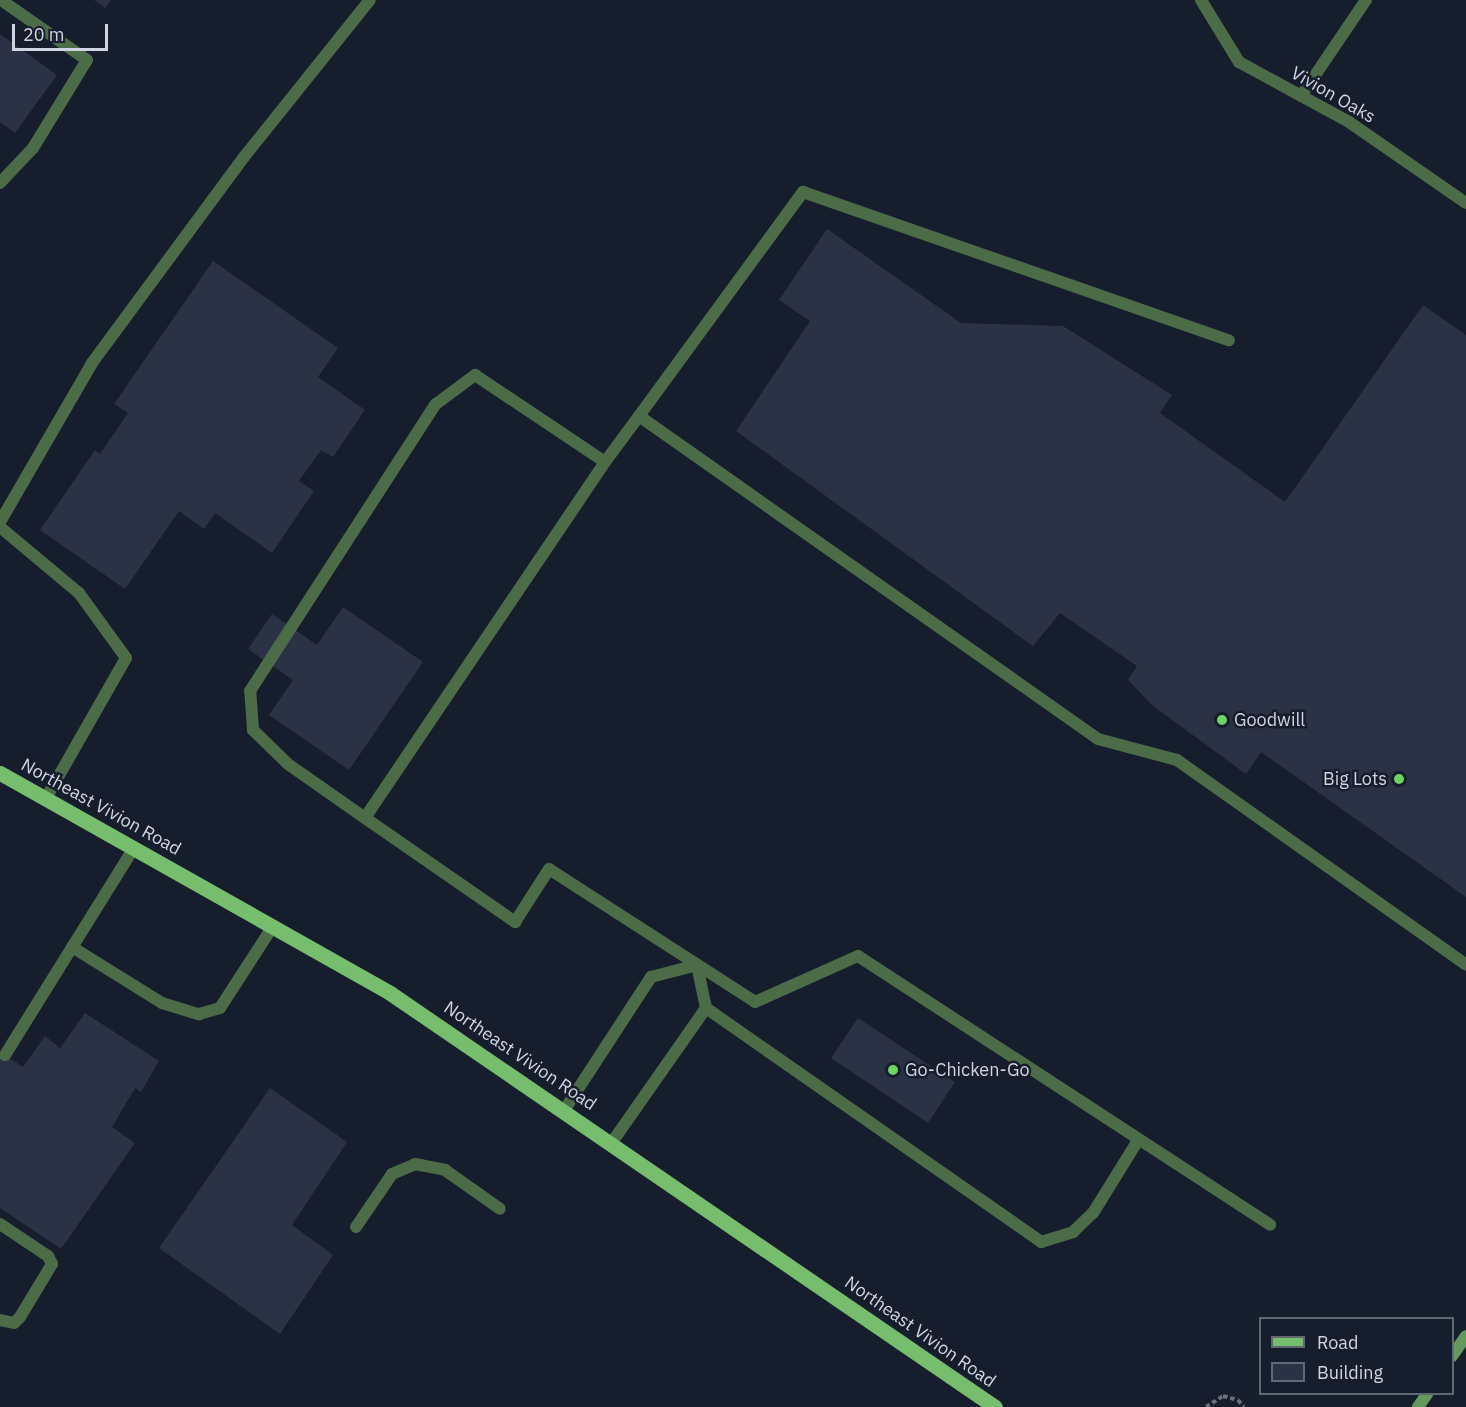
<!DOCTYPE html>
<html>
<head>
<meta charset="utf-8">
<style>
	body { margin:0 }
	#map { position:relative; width:1466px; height:1407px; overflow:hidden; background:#161d2d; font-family:"IBM Plex Sans",sans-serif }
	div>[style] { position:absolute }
	.building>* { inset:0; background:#2b3245 }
	.path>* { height:4px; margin-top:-2px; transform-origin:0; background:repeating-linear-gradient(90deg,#686e7c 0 4.5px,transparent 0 7.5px) }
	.lane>* { height:12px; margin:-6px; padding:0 6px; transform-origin:6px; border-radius:6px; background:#4b6c47 }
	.street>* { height:12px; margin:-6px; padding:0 6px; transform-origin:6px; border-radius:6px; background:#4b6c47 }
	.secondary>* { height:12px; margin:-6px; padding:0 6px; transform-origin:6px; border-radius:6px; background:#64995d }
	.primary>* { height:15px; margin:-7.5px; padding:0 7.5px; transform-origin:7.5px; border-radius:7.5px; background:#76bd6d }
	.dots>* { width:16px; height:16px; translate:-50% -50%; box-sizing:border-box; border:3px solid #161d2d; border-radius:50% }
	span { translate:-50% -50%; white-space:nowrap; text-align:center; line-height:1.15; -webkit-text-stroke:5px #161d2d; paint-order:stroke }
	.street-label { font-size:18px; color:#d0d5e1 }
	.poi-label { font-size:18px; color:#d0d5e1 }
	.left { translate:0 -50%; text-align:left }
	.right { translate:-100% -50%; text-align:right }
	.legend { position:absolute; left:1259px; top:1317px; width:195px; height:78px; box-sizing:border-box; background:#161d2d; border:2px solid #606775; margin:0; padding:8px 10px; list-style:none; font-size:18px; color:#d0d5e1 }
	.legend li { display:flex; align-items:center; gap:12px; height:30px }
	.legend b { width:30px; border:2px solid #606775 }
	.scale { position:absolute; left:12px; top:24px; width:96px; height:27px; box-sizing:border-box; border:3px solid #d0d5e1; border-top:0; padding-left:8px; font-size:18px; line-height:21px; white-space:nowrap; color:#d0d5e1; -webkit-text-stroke:4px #161d2d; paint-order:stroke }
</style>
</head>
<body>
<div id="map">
	<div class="building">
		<i style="clip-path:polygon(94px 0,111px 0,105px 8px)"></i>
		<i style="clip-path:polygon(0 34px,57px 75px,15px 133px,0 122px)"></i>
		<i style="clip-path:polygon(827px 229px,961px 323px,1063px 326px,1172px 395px,1160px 413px,1285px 502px,1423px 305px,1466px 335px,1466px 897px,1261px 752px,1246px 774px,1153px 706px,1128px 680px,1137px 666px,1060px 613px,1033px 646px,736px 431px,810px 321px,779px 300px)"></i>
		<i style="clip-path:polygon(213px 261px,338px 348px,318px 377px,365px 410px,333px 457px,321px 450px,299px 481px,314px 491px,272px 553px,215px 513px,204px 529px,179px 511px,125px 589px,40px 530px,95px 450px,100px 454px,128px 413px,114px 404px)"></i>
		<i style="clip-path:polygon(343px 607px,423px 662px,349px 770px,269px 715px,293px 680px,248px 649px,272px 614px,317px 645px)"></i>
		<i style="clip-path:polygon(85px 1013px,159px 1061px,141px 1092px,135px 1088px,112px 1127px,135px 1143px,61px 1249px,0 1208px,0 1052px,23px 1067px,45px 1036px,60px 1048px)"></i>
		<i style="clip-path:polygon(858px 1018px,955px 1082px,928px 1123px,831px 1058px)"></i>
		<i style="clip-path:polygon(270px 1088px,347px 1142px,292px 1225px,333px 1255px,280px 1334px,159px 1248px)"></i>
	</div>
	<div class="path">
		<i style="left:1206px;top:1407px;width:20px;rotate:-33deg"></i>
		<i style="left:1223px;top:1396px;width:16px;rotate:15deg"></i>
		<i style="left:1238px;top:1400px;width:9px;rotate:49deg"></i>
	</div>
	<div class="lane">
		<i style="left:0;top:183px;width:48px;rotate:-46.7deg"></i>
		<i style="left:33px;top:148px;width:103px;rotate:-58.5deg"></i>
		<i style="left:87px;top:60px;width:105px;rotate:-145.1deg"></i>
		<i style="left:639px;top:416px;width:278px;rotate:-53.8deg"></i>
		<i style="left:803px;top:192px;width:451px;rotate:19.2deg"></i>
		<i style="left:605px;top:462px;width:429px;rotate:124deg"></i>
		<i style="left:365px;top:818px;width:183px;rotate:34.7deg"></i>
		<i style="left:515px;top:922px;width:63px;rotate:-57.3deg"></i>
		<i style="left:549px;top:869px;width:245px;rotate:32.8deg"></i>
		<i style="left:755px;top:1002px;width:113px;rotate:-24.1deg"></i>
		<i style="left:858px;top:956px;width:492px;rotate:33.1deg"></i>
		<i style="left:0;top:522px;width:184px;rotate:-59.9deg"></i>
		<i style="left:92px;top:363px;width:256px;rotate:-53.6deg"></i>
		<i style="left:244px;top:157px;width:201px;rotate:-51.3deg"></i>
		<i style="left:0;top:527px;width:103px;rotate:39.9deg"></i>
		<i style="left:79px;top:593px;width:80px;rotate:54.1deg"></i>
		<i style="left:126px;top:658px;width:161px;rotate:119.7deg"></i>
		<i style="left:365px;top:818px;width:94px;rotate:-145deg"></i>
		<i style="left:288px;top:764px;width:49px;rotate:-135.8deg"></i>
		<i style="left:253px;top:730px;width:39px;rotate:-94deg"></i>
		<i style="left:250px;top:691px;width:342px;rotate:-57.1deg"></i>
		<i style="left:436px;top:404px;width:49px;rotate:-36.6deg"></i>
		<i style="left:475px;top:375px;width:156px;rotate:33.8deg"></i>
		<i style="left:605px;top:462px;width:57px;rotate:-53.5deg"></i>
		<i style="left:639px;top:416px;width:561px;rotate:35.13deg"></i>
		<i style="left:1098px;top:739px;width:82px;rotate:14.9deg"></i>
		<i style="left:1177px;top:760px;width:354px;rotate:35.3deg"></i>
		<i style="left:72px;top:947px;width:106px;rotate:31.9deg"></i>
		<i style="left:162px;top:1003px;width:39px;rotate:17deg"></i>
		<i style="left:199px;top:1014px;width:22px;rotate:-16deg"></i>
		<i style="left:220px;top:1008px;width:98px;rotate:-57.1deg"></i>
		<i style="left:706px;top:1008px;width:409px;rotate:34.9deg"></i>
		<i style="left:1041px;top:1242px;width:34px;rotate:-17deg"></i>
		<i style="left:1073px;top:1232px;width:28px;rotate:-44deg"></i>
		<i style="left:1093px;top:1213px;width:84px;rotate:-58.2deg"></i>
		<i style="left:5px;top:1055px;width:244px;rotate:-58.1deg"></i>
		<i style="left:565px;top:1109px;width:158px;rotate:-56.9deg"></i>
		<i style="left:651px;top:977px;width:48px;rotate:-14.6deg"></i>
		<i style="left:697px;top:965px;width:44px;rotate:78.2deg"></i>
		<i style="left:706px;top:1008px;width:164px;rotate:125deg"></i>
		<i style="left:0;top:1224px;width:58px;rotate:33.7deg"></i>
		<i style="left:48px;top:1256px;width:9px;rotate:63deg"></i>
		<i style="left:52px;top:1264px;width:62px;rotate:121.1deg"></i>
		<i style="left:20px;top:1317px;width:8px;rotate:135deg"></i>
		<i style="left:14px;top:1323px;width:14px;rotate:-168deg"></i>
		<i style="left:356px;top:1227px;width:64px;rotate:-55.8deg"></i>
		<i style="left:392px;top:1174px;width:25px;rotate:-23deg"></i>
		<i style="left:415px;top:1164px;width:31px;rotate:11deg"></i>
		<i style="left:445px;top:1170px;width:67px;rotate:35.3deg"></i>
	</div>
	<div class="street">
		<i style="left:1201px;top:0;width:73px;rotate:58.5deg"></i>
		<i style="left:1239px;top:62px;width:125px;rotate:28.6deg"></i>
		<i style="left:1349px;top:122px;width:142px;rotate:34.7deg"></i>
		<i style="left:1301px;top:96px;width:116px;rotate:-55.9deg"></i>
	</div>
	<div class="secondary">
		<i style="left:1452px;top:1356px;width:24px;rotate:-55deg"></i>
		<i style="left:1418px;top:1407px;width:16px;rotate:-55deg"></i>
	</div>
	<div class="primary">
		<i style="left:0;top:773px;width:448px;rotate:29.4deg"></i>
		<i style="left:390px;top:993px;width:733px;rotate:34.38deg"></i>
	</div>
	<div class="dots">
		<i style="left:1222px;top:720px;background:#6dd361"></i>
		<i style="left:1399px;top:779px;background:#6dd361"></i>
		<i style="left:893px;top:1070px;background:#6dd361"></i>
	</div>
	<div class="street-label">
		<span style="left:1333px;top:95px;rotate:30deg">Vivion Oaks</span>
		<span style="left:101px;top:807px;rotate:29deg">Northeast Vivion Road</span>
		<span style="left:520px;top:1056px;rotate:34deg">Northeast Vivion Road</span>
		<span style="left:920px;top:1332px;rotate:35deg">Northeast Vivion Road</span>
	</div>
	<div class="poi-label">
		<span class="left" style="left:1234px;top:720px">Goodwill</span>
		<span class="right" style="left:1387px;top:779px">Big Lots</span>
		<span class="left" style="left:905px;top:1070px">Go-Chicken-Go</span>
	</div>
	<ul class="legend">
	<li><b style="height:8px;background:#76bd6d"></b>Road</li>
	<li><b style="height:16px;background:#2b3245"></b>Building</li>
	</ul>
	<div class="scale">20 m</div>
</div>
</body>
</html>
